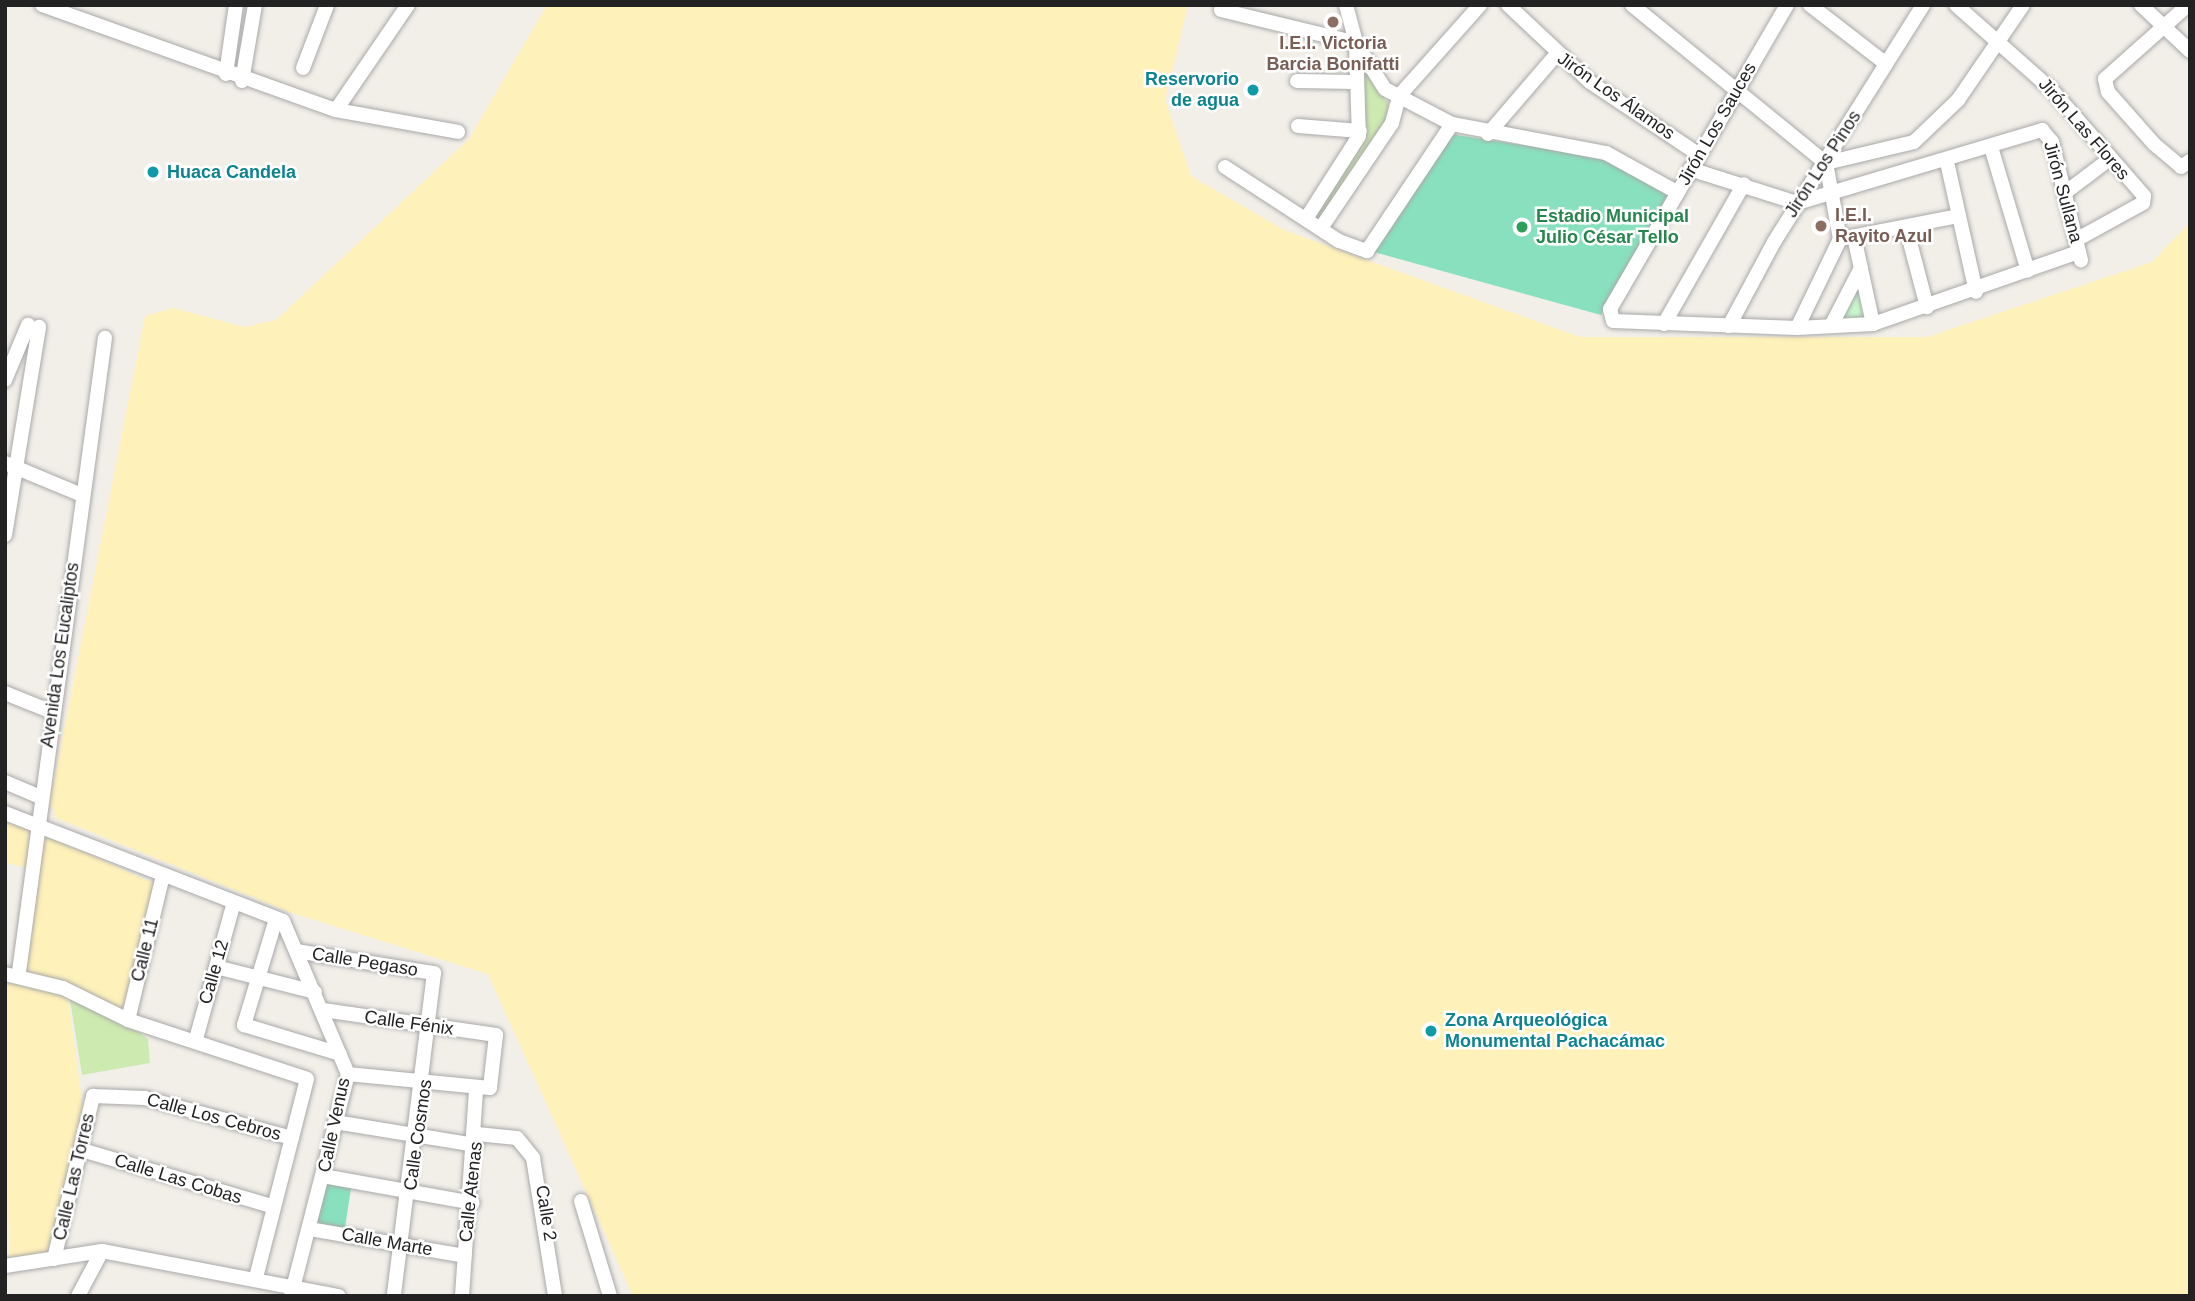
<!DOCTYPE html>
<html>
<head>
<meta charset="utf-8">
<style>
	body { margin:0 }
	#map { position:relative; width:2195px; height:1301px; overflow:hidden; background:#f2efe9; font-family:Arial,sans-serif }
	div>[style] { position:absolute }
	.grass>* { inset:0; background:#cdebb0 }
	.sand>* { inset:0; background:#fff1ba }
	.park>* { inset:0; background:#c8facc }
	.pitch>* { inset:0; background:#88e0be }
	.roads { filter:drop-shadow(0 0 2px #a9a9a9) drop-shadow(0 0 2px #a9a9a9) }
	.minor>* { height:14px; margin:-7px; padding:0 7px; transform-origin:7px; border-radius:7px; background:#fff }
	.dots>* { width:19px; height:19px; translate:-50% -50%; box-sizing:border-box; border:4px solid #fff; border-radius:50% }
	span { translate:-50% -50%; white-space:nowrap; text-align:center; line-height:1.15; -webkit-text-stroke:5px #fff; paint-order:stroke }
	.education-label { font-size:18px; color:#785e54; font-weight:700 }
	.left { translate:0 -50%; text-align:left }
	.culture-label { font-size:18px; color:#0d838f; font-weight:700 }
	.right { translate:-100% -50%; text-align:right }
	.street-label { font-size:18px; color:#222 }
	.leisure-label { font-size:18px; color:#27864d; font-weight:700 }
	.frame { position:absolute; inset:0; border:7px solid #222; pointer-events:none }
</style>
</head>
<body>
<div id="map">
	<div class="grass">
		<i style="clip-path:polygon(1357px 58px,1392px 110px,1323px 222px,1311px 219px,1361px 137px)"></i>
		<i style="clip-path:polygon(70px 1000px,120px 1019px,148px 1039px,150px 1063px,82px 1075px)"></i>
	</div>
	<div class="sand">
		<i style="clip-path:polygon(547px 5px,1188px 5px,1165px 100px,1191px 176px,1284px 230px,1580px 337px,1927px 337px,2152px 262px,2190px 222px,2190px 1296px,633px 1296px,488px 974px,292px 913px,56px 818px,50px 802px,145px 316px,173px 308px,244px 327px,276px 320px,469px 139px)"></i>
		<i style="clip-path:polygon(5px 817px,158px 885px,126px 1016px,68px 999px,83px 1108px,53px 1253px,9px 1258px,5px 978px,20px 973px,37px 870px,5px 863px)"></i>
	</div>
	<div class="park">
		<i style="clip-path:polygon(1858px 278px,1870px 318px,1838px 324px)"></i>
	</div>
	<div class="pitch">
		<i style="clip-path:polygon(1450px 134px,1606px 158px,1668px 196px,1670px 203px,1601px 315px,1374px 252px)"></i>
		<i style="clip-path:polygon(323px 1183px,351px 1188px,345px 1228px,317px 1223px)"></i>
	</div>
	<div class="roads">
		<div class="minor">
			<i style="left:42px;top:5px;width:312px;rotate:19.7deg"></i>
			<i style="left:336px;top:110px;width:124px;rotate:10.2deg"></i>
			<i style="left:1346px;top:5px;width:39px;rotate:75deg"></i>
			<i style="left:1356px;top:43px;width:54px;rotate:57.8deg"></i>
			<i style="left:1385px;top:89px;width:76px;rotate:27.6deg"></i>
			<i style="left:1452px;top:124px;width:157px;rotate:10.7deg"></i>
			<i style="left:1606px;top:153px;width:81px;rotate:28.8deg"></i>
			<i style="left:1508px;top:5px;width:112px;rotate:43.2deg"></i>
			<i style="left:1590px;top:82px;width:130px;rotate:33.7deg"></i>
			<i style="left:1632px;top:5px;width:250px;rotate:39.2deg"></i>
			<i style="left:1787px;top:5px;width:352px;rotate:120.2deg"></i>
			<i style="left:1610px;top:309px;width:12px;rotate:76deg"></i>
			<i style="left:1613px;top:321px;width:184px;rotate:2.2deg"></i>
			<i style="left:1797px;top:328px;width:76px;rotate:-3deg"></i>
			<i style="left:1873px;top:324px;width:218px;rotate:-19.3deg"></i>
			<i style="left:1810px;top:5px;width:96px;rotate:37.8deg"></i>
			<i style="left:1956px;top:5px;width:127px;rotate:41.5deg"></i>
			<i style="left:2051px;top:89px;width:142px;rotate:49deg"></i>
			<i style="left:2144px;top:196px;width:7px;rotate:98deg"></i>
			<i style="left:2143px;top:203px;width:77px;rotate:151.1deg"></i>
			<i style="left:2141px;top:5px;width:67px;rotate:43.2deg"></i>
			<i style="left:2188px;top:5px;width:111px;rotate:138.3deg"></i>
			<i style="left:2105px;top:79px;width:13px;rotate:77deg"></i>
			<i style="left:2108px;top:92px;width:69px;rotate:48.5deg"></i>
			<i style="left:2154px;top:144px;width:35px;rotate:40deg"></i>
			<i style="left:2181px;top:167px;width:11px;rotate:-34deg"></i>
			<i style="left:1221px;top:10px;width:139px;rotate:13.7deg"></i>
			<i style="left:1356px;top:43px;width:93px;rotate:88.2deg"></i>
			<i style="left:1359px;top:136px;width:98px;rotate:122.6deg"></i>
			<i style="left:303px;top:68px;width:67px;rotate:-69.1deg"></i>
			<i style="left:226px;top:74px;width:70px;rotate:-81.8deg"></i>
			<i style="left:242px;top:81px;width:77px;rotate:-80.3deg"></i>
			<i style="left:1297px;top:81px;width:58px;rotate:1deg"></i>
			<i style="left:336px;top:110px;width:127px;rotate:-55.6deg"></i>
			<i style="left:1298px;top:126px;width:62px;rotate:4.6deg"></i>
			<i style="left:1488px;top:134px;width:104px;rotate:-49.3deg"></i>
			<i style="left:1991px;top:147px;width:129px;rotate:73.4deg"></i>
			<i style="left:1947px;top:162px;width:133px;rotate:77.4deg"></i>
			<i style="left:1826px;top:163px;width:90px;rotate:-13.4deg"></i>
			<i style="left:1914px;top:142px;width:61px;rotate:-43.7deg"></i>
			<i style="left:1958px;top:100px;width:115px;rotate:-55.6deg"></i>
			<i style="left:1225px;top:167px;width:136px;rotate:33deg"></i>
			<i style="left:1339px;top:241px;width:30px;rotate:20deg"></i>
			<i style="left:1367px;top:251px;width:153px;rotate:-56.2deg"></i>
			<i style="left:1690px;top:169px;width:112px;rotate:17.6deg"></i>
			<i style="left:1797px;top:203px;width:256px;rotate:-16.6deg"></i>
			<i style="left:2042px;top:130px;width:16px;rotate:50deg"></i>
			<i style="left:2052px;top:142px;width:122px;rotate:76.2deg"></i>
			<i style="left:2066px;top:192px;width:51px;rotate:-37.1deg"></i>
			<i style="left:1906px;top:227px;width:83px;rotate:75.3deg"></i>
			<i style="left:1321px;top:228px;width:127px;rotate:-55.9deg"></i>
			<i style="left:1392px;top:123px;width:28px;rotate:-75deg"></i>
			<i style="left:1399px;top:96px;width:122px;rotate:-48.3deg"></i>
			<i style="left:1840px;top:239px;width:120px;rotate:-11deg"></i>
			<i style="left:1855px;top:241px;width:85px;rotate:77.8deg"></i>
			<i style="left:1664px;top:324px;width:161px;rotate:-60.3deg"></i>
			<i style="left:1729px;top:326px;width:95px;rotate:-61.8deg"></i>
			<i style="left:1774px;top:242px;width:280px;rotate:-57.8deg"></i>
			<i style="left:1831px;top:326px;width:65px;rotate:-62.7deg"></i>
			<i style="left:1797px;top:328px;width:99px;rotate:-64.2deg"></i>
			<i style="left:1840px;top:239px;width:77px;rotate:-100.4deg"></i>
			<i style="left:5px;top:380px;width:60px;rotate:-67.3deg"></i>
			<i style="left:5px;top:463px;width:83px;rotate:22.6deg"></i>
			<i style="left:5px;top:535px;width:211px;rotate:-80.7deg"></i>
			<i style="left:5px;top:693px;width:51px;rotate:22deg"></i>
			<i style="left:5px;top:782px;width:39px;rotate:23deg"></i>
			<i style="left:5px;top:813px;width:298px;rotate:21.2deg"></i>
			<i style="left:283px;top:921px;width:166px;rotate:67deg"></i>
			<i style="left:348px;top:1074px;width:229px;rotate:104.4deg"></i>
			<i style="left:276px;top:919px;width:111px;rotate:106.8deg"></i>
			<i style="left:244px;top:1025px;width:100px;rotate:16.8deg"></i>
			<i style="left:296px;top:951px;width:140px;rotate:9.1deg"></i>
			<i style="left:434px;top:973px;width:325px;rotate:97.1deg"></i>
			<i style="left:216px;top:967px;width:102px;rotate:14.2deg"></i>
			<i style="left:19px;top:972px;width:640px;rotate:-82.28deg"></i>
			<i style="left:5px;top:974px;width:60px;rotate:13.6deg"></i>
			<i style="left:63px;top:988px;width:72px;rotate:26.2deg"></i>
			<i style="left:128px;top:1020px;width:188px;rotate:18.2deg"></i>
			<i style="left:307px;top:1079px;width:205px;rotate:104.4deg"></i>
			<i style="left:323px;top:1010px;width:175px;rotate:8.2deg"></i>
			<i style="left:496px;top:1035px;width:53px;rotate:96.5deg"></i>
			<i style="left:490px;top:1088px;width:143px;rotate:-174.4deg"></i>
			<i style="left:128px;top:1020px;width:145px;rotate:-76.4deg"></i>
			<i style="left:196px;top:1039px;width:138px;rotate:-74.5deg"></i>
			<i style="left:335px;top:1122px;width:143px;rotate:9.3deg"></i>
			<i style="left:477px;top:1134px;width:40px;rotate:5.7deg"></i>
			<i style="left:517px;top:1138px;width:26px;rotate:51deg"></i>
			<i style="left:533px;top:1158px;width:140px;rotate:80.9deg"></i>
			<i style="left:82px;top:1150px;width:200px;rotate:16.5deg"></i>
			<i style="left:323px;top:1176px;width:152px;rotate:10.2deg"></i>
			<i style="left:581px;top:1201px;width:99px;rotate:73deg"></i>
			<i style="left:310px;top:1229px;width:157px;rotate:9.9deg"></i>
			<i style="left:54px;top:1259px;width:168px;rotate:-76.5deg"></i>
			<i style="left:93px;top:1096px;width:52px;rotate:2.2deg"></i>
			<i style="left:145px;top:1098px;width:152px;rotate:15.2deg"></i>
			<i style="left:5px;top:1266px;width:98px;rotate:-8.8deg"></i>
			<i style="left:102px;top:1251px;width:241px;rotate:10.8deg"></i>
			<i style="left:78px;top:1296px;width:51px;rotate:-61.9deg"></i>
			<i style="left:462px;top:1296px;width:208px;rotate:-86.1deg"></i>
		</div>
	</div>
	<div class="dots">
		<i style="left:1333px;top:22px;background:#8d6e63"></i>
		<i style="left:1253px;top:90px;background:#0f9aa8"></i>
		<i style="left:153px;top:172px;background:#0f9aa8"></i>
		<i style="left:1821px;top:226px;background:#8d6e63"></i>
		<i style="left:1522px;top:227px;background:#2e9e5b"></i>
		<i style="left:1431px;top:1031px;background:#0f9aa8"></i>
	</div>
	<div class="education-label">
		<span style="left:1333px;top:54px">I.E.I. Victoria<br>Barcia Bonifatti</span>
		<span class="left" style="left:1835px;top:226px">I.E.I.<br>Rayito Azul</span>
	</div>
	<div class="culture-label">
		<span class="right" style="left:1239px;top:90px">Reservorio<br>de agua</span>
		<span class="left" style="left:167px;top:172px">Huaca Candela</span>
		<span class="left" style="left:1445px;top:1031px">Zona Arqueológica<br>Monumental Pachacámac</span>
	</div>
	<div class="street-label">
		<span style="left:1616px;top:96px;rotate:35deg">Jirón Los Álamos</span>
		<span style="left:1717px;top:124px;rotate:-60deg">Jirón Los Sauces</span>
		<span style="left:2084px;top:129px;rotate:49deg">Jirón Las Flores</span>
		<span style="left:1823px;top:164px;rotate:-57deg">Jirón Los Pinos</span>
		<span style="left:2063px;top:192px;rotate:75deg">Jirón Sullana</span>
		<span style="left:60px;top:655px;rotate:-82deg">Avenida Los Eucaliptos</span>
		<span style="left:145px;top:950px;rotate:-76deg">Calle 11</span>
		<span style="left:365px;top:962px;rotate:9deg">Calle Pegaso</span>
		<span style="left:214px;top:972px;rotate:-74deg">Calle 12</span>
		<span style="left:409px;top:1023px;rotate:8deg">Calle Fénix</span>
		<span style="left:214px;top:1117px;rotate:15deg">Calle Los Cebros</span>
		<span style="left:334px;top:1125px;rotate:-78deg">Calle Venus</span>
		<span style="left:418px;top:1135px;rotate:-82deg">Calle Cosmos</span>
		<span style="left:74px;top:1177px;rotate:-77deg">Calle Las Torres</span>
		<span style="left:178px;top:1179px;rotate:17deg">Calle Las Cobas</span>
		<span style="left:471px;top:1192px;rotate:-84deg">Calle Atenas</span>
		<span style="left:546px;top:1213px;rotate:81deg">Calle 2</span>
		<span style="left:387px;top:1242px;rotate:10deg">Calle Marte</span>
	</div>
	<div class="leisure-label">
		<span class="left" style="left:1536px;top:227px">Estadio Municipal<br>Julio César Tello</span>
	</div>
	<div class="frame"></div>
</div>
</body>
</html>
